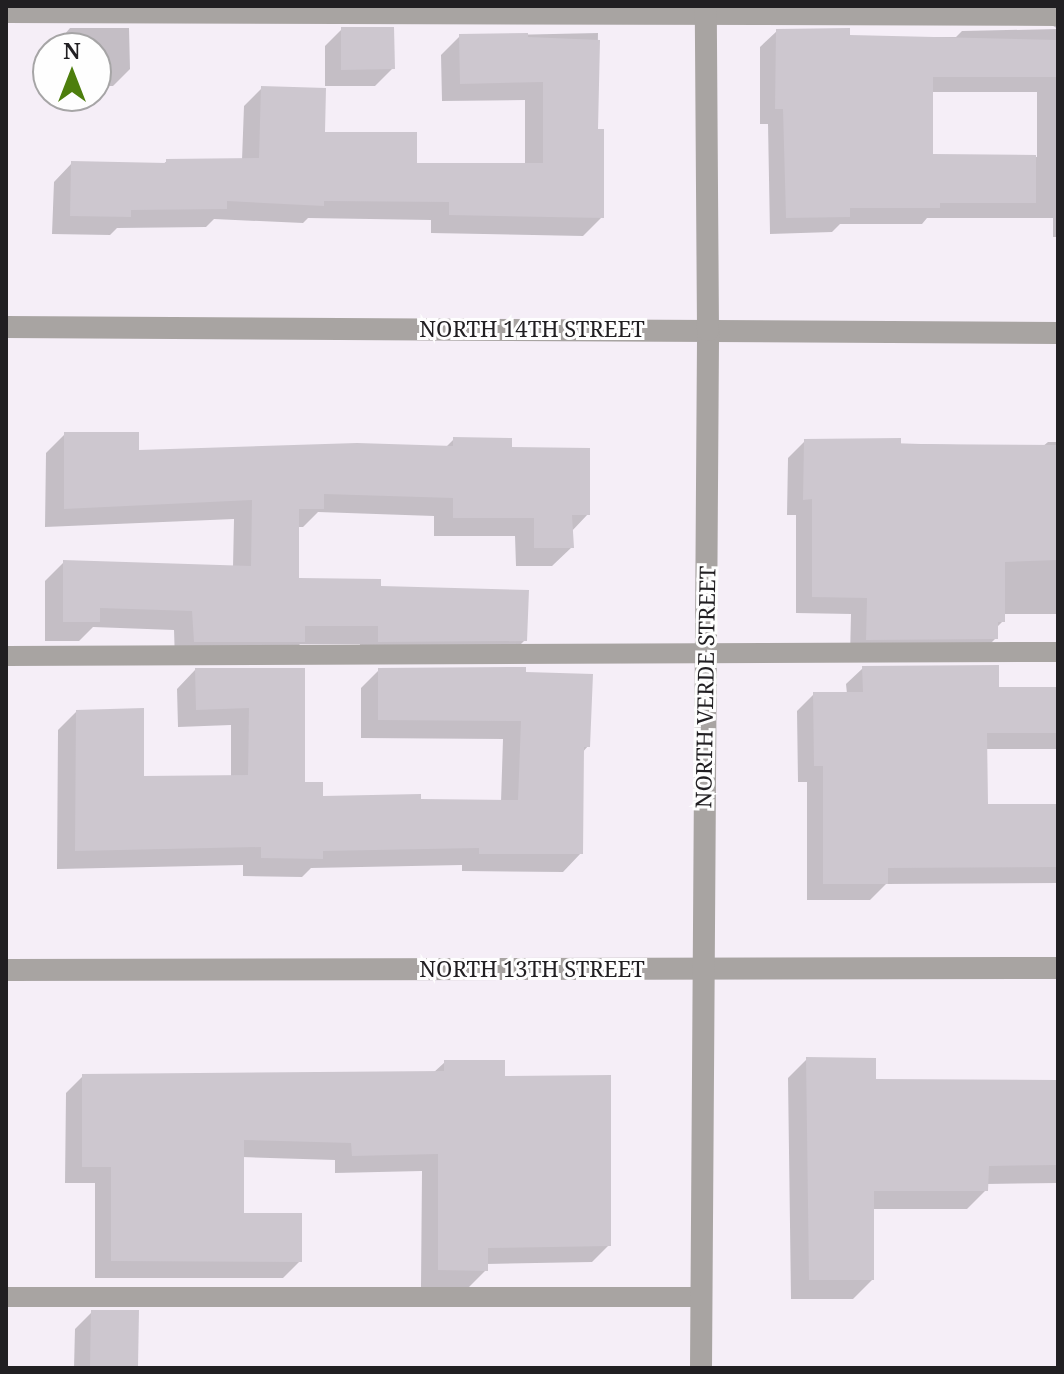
<!DOCTYPE html>
<html>
<head>
<meta charset="utf-8">
<style>
	body { margin:0 }
	#map { position:relative; width:1064px; height:1374px; overflow:hidden; background:#f5eef7; font-family:"Noto Serif",serif }
	div>[style] { position:absolute }
	.shadow>* { inset:0; background:#0003 }
	.building>* { inset:0; background:#cdc7cf }
	.service>* { height:20px; margin:-10px; padding:0 10px; transform-origin:10px; border-radius:10px; background:#a8a4a2 }
	.minor>* { height:22px; margin:-11px; padding:0 11px; transform-origin:11px; border-radius:11px; background:#a8a4a2 }
	span { translate:-50% -50%; white-space:nowrap; text-align:center; line-height:1.15; -webkit-text-stroke:6px #fefefe; paint-order:stroke }
	.street-label { font-size:22px; color:#211f22 }
	.frame { position:absolute; inset:0; border:8px solid #211f22; pointer-events:none }
	.north { position:absolute; left:32px; top:32px; width:80px; height:80px; box-sizing:border-box; background:#fefefe; border:2px solid #a6a5a6; border-radius:50%; rotate:0deg; font-size:22px; font-weight:700; line-height:32px; text-align:center; color:#211f22 }
	.north::after { content:''; display:block; margin:auto; width:28px; height:36px; background:#4d7e0d; clip-path:polygon(50% 0,100% 100%,50% 72%,0 100%) }
</style>
</head>
<body>
<div id="map">
	<div class="shadow">
		<i style="clip-path:polygon(evenodd,1058px 6px,1058px 237px,1053px 237px,1053px 218px,927px 218px,922px 224px,840px 224px,832px 232px,770px 234px,768px 124px,760px 124px,760px 47px,777px 31px,848px 37px,956px 37px,962px 31px,1058px 29px,1042px 19px,1058px 6px,931px 92px,1037px 92px,1037px 157px,931px 156px,931px 92px)"></i>
		<i style="clip-path:polygon(70px 28px,129px 28px,130px 69px,113px 86px,96px 86px,96px 48px,53px 48px)"></i>
		<i style="clip-path:polygon(342px 29px,393px 68px,375px 86px,325px 86px,325px 46px)"></i>
		<i style="clip-path:polygon(598px 33px,596px 131px,602px 217px,583px 236px,431px 233px,431px 220px,308px 218px,303px 223px,214px 219px,206px 227px,117px 228px,110px 235px,52px 234px,54px 182px,72px 163px,162px 165px,167px 161px,242px 160px,244px 106px,262px 88px,323px 134px,415px 165px,525px 165px,525px 100px,442px 101px,441px 55px,460px 36px)"></i>
		<i style="clip-path:polygon(65px 434px,137px 452px,445px 448px,454px 439px,510px 449px,588px 514px,571px 532px,572px 547px,552px 566px,516px 566px,515px 536px,434px 536px,434px 516px,318px 512px,303px 527px,297px 527px,297px 580px,379px 588px,525px 640px,506px 659px,360px 660px,360px 644px,300px 644px,284px 660px,175px 661px,174px 630px,93px 627px,79px 641px,45px 641px,45px 581px,64px 562px,233px 567px,234px 519px,45px 527px,46px 453px)"></i>
		<i style="clip-path:polygon(805px 441px,1042px 447px,1048px 442px,1058px 442px,1058px 614px,1003px 614px,1003px 621px,996px 628px,996px 638px,979px 655px,850px 656px,851px 614px,796px 613px,796px 515px,787px 515px,788px 458px)"></i>
		<i style="clip-path:polygon(863px 668px,997px 689px,1058px 689px,1058px 749px,985px 749px,986px 806px,1058px 806px,1058px 883px,886px 884px,870px 900px,807px 900px,807px 782px,798px 782px,797px 711px,814px 694px,847px 694px,846px 684px)"></i>
		<i style="clip-path:polygon(195px 670px,303px 670px,303px 784px,321px 798px,419px 801px,501px 802px,503px 739px,361px 738px,361px 688px,379px 670px,524px 674px,588px 746px,582px 753px,581px 853px,563px 872px,462px 871px,462px 865px,311px 868px,302px 877px,243px 876px,243px 865px,57px 869px,58px 730px,77px 711px,142px 778px,231px 777px,231px 725px,178px 727px,177px 689px)"></i>
		<i style="clip-path:polygon(807px 1059px,874px 1081px,1058px 1081px,1058px 1183px,986px 1184px,986px 1190px,967px 1209px,872px 1209px,872px 1280px,853px 1299px,791px 1299px,788px 1078px)"></i>
		<i style="clip-path:polygon(445px 1062px,503px 1078px,609px 1245px,592px 1262px,486px 1264px,486px 1270px,469px 1287px,421px 1287px,422px 1171px,335px 1173px,335px 1160px,242px 1157px,242px 1215px,300px 1261px,283px 1278px,95px 1278px,95px 1183px,65px 1183px,66px 1093px,83px 1076px,433px 1073px)"></i>
		<i style="clip-path:polygon(92px 1312px,136px 1365px,134px 1368px,74px 1368px,75px 1329px)"></i>
		<i style="clip-path:polygon(980px 1366px,1018px 1366px,1018px 1368px,979px 1368px)"></i>
	</div>
	<div class="building">
		<i style="clip-path:polygon(341px 27px,394px 27px,395px 69px,341px 70px)"></i>
		<i style="clip-path:polygon(850px 28px,850px 35px,1058px 40px,1058px 77px,933px 77px,933px 154px,1036px 155px,1036px 203px,940px 203px,940px 208px,850px 208px,850px 217px,786px 218px,783px 109px,775px 109px,776px 29px)"></i>
		<i style="clip-path:polygon(528px 33px,528px 37px,600px 40px,598px 129px,604px 129px,604px 218px,449px 215px,449px 202px,324px 201px,324px 206px,227px 201px,227px 209px,131px 210px,131px 217px,70px 216px,71px 161px,166px 163px,166px 159px,259px 158px,261px 86px,326px 88px,325px 132px,417px 132px,417px 163px,543px 163px,543px 82px,460px 84px,459px 34px)"></i>
		<i style="clip-path:polygon(64px 432px,139px 432px,139px 450px,357px 443px,453px 446px,453px 437px,512px 438px,512px 447px,590px 448px,590px 515px,572px 515px,574px 548px,534px 548px,534px 518px,453px 518px,453px 498px,324px 494px,324px 509px,299px 509px,299px 578px,381px 579px,381px 586px,529px 590px,527px 641px,378px 642px,378px 626px,305px 626px,305px 642px,194px 642px,192px 611px,100px 608px,100px 622px,63px 622px,63px 560px,251px 566px,252px 500px,64px 509px)"></i>
		<i style="clip-path:polygon(901px 438px,901px 444px,1058px 445px,1058px 560px,1005px 562px,1005px 622px,998px 622px,998px 639px,866px 640px,867px 598px,812px 597px,812px 499px,803px 500px,804px 439px)"></i>
		<i style="clip-path:polygon(999px 665px,999px 687px,1058px 687px,1058px 733px,987px 733px,988px 804px,1058px 804px,1058px 867px,888px 868px,888px 884px,823px 884px,823px 766px,814px 766px,813px 692px,863px 692px,862px 666px)"></i>
		<i style="clip-path:polygon(526px 667px,526px 672px,593px 674px,590px 747px,584px 747px,583px 854px,479px 854px,479px 848px,323px 851px,323px 859px,261px 858px,261px 847px,75px 851px,76px 710px,144px 708px,144px 776px,248px 775px,249px 708px,196px 710px,195px 668px,305px 668px,305px 782px,323px 782px,323px 796px,421px 794px,421px 799px,518px 800px,521px 721px,378px 720px,378px 668px)"></i>
		<i style="clip-path:polygon(806px 1057px,876px 1058px,876px 1079px,1058px 1080px,1058px 1165px,989px 1166px,988px 1191px,874px 1191px,874px 1280px,809px 1280px)"></i>
		<i style="clip-path:polygon(444px 1060px,505px 1060px,505px 1076px,611px 1075px,611px 1246px,488px 1248px,488px 1271px,438px 1270px,438px 1154px,352px 1156px,351px 1143px,244px 1140px,244px 1213px,302px 1213px,302px 1262px,111px 1261px,111px 1167px,82px 1167px,82px 1074px,444px 1071px)"></i>
		<i style="clip-path:polygon(91px 1310px,139px 1310px,138px 1366px,90px 1366px)"></i>
	</div>
	<div class="service">
		<i style="left:6px;top:13px;width:1052px;rotate:0.16deg"></i>
		<i style="left:6px;top:656px;width:1052px;rotate:-0.22deg"></i>
		<i style="left:6px;top:1297px;width:696px"></i>
	</div>
	<div class="minor">
		<i style="left:6px;top:327px;width:1052px;rotate:0.33deg"></i>
		<i style="left:6px;top:970px;width:1052px;rotate:-0.11deg"></i>
		<i style="left:701px;top:1368px;width:1038px;rotate:-89.61deg"></i>
		<i style="left:708px;top:330px;width:324px;rotate:-90.4deg"></i>
	</div>
	<div class="street-label">
		<span style="left:532px;top:329px">NORTH 14TH STREET</span>
		<span style="left:705px;top:687px;rotate:-89deg">NORTH VERDE STREET</span>
		<span style="left:532px;top:969px">NORTH 13TH STREET</span>
	</div>
	<div class="frame"></div>
	<div class="north">N</div>
</div>
</body>
</html>
